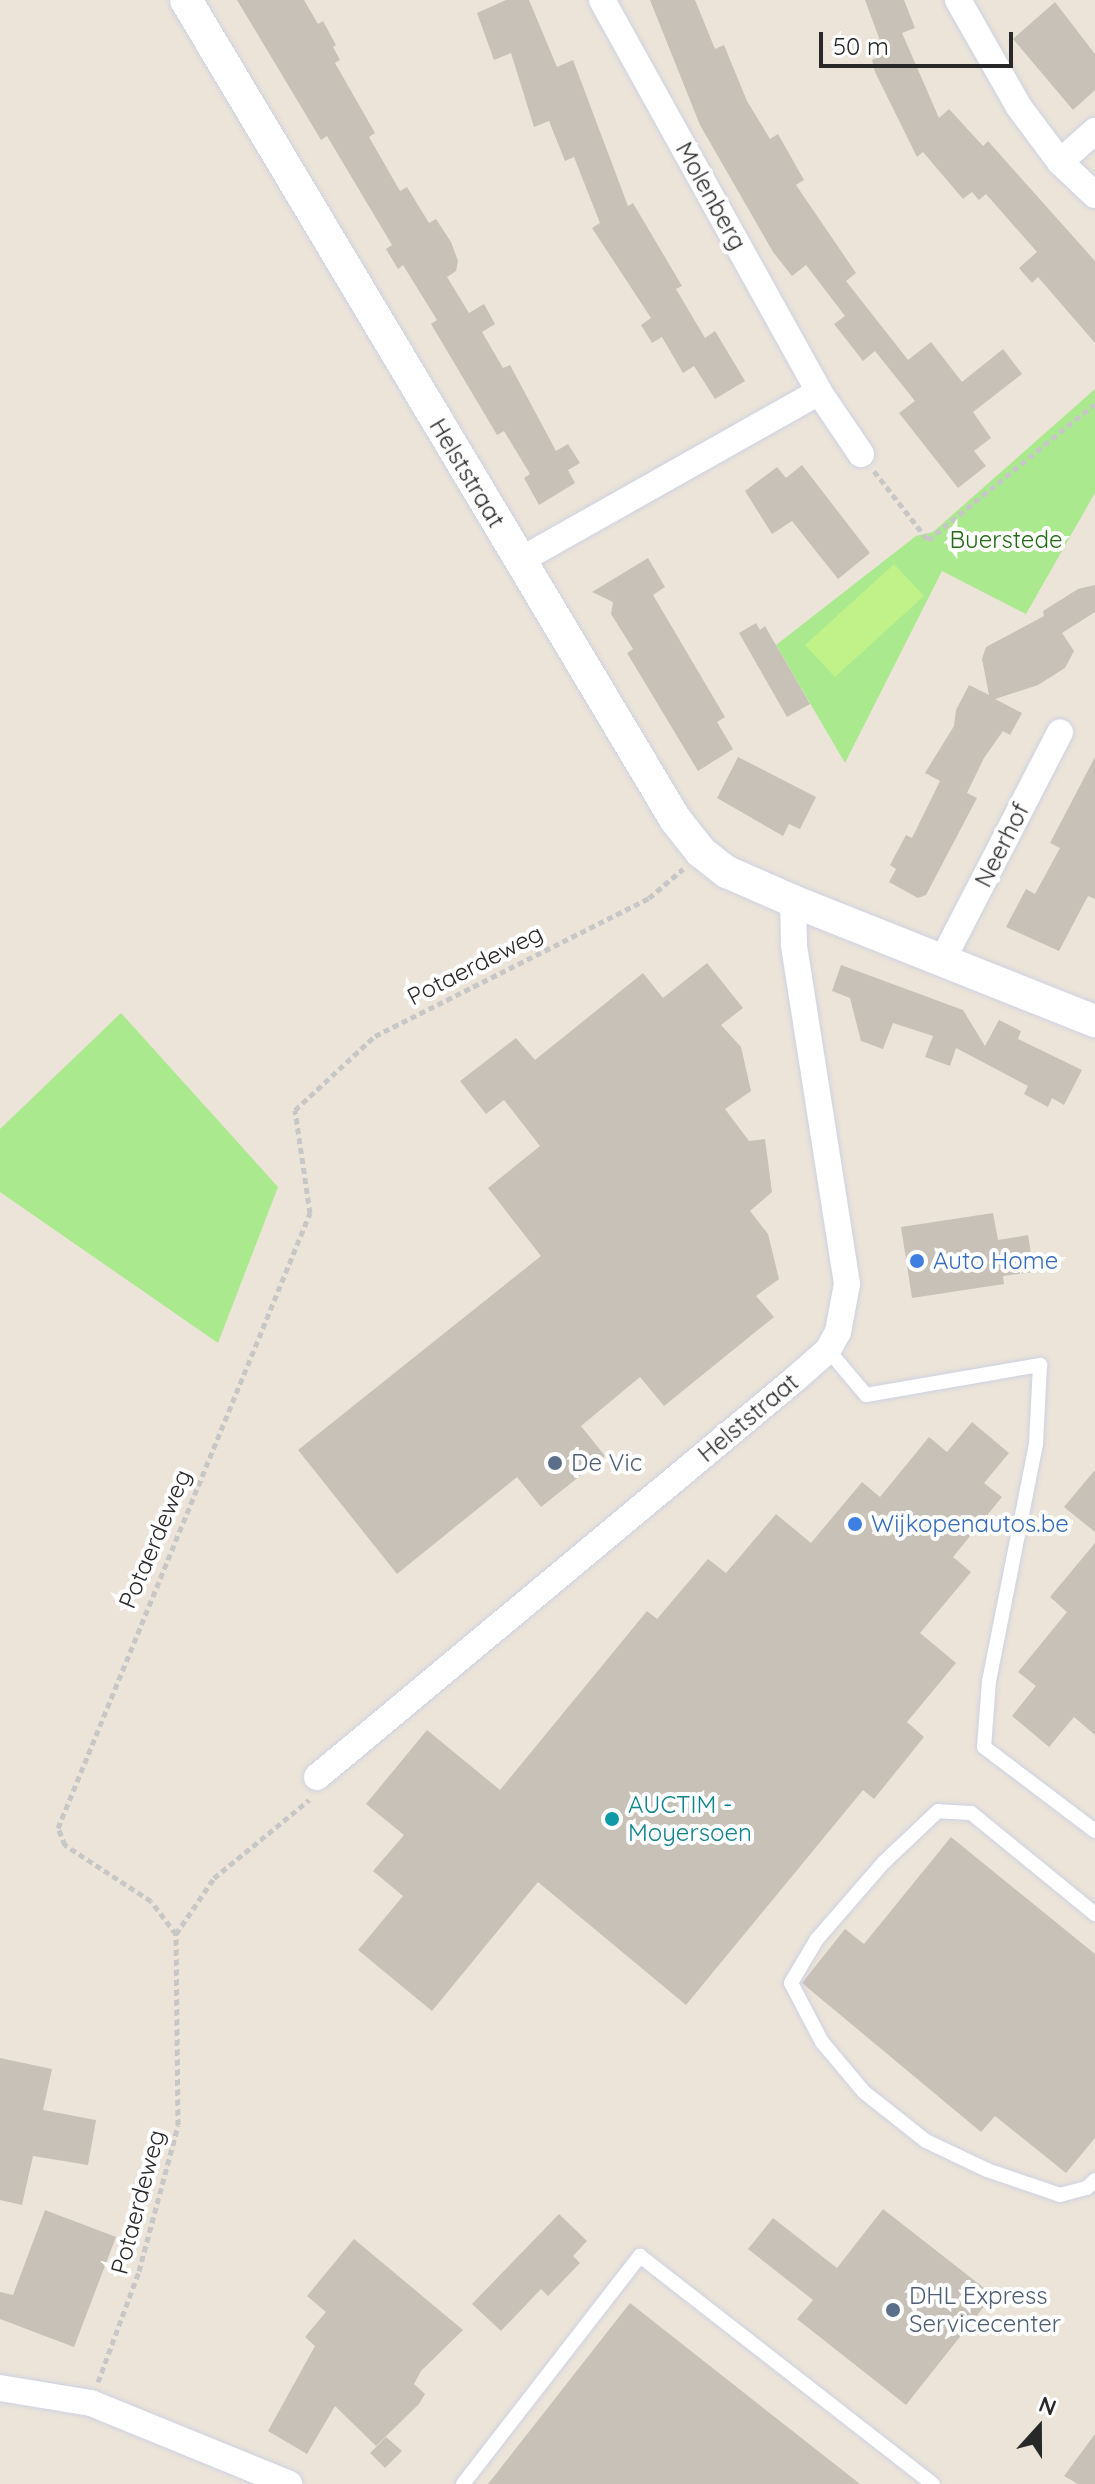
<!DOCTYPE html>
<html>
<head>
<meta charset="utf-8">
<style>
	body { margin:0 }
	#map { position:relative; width:1095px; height:2484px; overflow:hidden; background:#ece4d8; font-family:Quicksand,sans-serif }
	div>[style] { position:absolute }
	.green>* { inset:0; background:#aae98e }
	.pitch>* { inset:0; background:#c1f189 }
	.building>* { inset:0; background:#c7c1b8 }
	.path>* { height:5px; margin-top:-2.5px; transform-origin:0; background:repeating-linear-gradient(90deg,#c7c7c7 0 6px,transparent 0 10px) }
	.roads { filter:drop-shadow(0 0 2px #cdd1e3) drop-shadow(0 0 2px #cdd1e3) }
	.service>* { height:14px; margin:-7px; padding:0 7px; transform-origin:7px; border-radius:7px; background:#fff }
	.minor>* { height:26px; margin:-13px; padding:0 13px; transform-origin:13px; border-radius:13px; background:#fff }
	.tertiary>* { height:32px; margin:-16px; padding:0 16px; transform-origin:16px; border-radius:16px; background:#fff }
	.dots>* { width:22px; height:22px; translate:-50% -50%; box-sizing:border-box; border:4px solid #fff; border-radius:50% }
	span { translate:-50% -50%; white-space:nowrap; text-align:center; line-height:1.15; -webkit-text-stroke:8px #fff; paint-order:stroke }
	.street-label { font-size:24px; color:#282828 }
	.park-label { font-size:24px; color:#226a13 }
	.shop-label { font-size:24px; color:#366cbe }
	.left { translate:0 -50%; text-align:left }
	.service-label { font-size:24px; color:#4e5e75 }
	.culture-label { font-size:24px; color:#0d838f }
	.north { position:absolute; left:999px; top:2388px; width:80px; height:80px; -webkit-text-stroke:6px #fff; paint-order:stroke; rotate:21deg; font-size:22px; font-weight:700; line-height:32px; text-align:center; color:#282828 }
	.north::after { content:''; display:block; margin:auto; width:28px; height:36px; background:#282828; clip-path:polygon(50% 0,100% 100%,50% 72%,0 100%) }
	.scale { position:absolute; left:819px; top:32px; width:194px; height:36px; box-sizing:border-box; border:4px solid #282828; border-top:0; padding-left:10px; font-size:24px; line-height:28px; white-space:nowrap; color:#282828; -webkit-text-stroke:6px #fff; paint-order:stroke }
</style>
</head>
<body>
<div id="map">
	<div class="green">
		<i style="clip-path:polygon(1095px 389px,1095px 493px,1026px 614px,942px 571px,845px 763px,776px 645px,916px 536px,933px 532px)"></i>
		<i style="clip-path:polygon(121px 1013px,278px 1187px,218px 1343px,0 1192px,0 1129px)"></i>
	</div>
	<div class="pitch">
		<i style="clip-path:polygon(894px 564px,924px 596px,835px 677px,805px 645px)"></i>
	</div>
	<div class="building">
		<i style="clip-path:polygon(237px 0,304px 0,318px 24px,323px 21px,336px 45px,333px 47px,340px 60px,335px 63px,375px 133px,369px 137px,400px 191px,407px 187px,429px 223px,436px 219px,451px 242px,458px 261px,456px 271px,447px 277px,469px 313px,484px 304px,495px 324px,482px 332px,503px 368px,510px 365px,556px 451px,568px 444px,580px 463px,568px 470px,575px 483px,539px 505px,524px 478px,530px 474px,504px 431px,497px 435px,431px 324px,437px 320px,403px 265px,398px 269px,386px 249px,392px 245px,327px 136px,321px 140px)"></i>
		<i style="clip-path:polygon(506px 0,529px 0,557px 67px,573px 60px,628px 206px,633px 203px,682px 286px,676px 289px,705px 338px,715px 331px,745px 381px,715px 399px,694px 366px,683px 373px,662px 337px,652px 343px,641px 325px,651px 318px,592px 228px,600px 223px,574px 157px,565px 161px,549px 121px,534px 127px,511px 53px,494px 60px,477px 13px)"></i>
		<i style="clip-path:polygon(650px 0,695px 0,715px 49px,724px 45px,747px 101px,770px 139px,778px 134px,804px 180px,796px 185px,856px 273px,846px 281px,908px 360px,931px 342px,962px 382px,1003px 349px,1022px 374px,973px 412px,991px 438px,974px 451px,986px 466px,958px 488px,899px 413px,915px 401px,875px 351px,863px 361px,834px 324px,845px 316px,806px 265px,792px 276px,773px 252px,700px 125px)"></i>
		<i style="clip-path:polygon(865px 0,904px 0,915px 28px,902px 33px,939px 118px,949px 109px,983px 146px,988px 141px,1095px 261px,1095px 343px,1038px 277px,1032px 283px,1019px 268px,1037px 252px,986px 194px,979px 200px,972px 192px,963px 199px,923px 152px,917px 157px,875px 72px,872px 60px,885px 54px)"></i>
		<i style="clip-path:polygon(1055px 2px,1095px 54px,1095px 90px,1073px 110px,1013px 39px)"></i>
		<i style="clip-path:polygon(802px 465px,870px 553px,838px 579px,792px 521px,772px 534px,745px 491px,777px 467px,786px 478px)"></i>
		<i style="clip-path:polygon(648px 558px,665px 587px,653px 595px,725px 717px,717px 722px,733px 749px,698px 771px,627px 653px,633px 649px,611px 614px,613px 602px,592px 592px)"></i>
		<i style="clip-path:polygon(1095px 585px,1095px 612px,1062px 633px,1074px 651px,1065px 668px,1038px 685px,995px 699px,1022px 713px,1010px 735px,1003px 731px,984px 758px,967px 793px,977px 798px,926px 895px,918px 898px,889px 882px,896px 869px,890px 865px,906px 835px,912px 838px,940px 781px,925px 773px,954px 726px,956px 710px,969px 685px,989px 695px,982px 659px,986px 647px,1044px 616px,1043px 611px,1078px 589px)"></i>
		<i style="clip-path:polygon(756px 623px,760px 630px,765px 626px,810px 704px,787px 717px,739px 633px)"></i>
		<i style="clip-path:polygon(738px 757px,816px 797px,800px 829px,789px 824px,783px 836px,717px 798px)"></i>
		<i style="clip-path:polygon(1095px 757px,1095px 899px,1088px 896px,1059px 951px,1006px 927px,1026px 889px,1035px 894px,1060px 848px,1050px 843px)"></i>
		<i style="clip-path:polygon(707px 963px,743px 1008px,721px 1025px,741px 1047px,751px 1091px,725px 1109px,749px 1141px,765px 1139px,772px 1192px,750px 1211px,768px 1234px,779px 1279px,756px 1296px,774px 1317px,664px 1406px,640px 1377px,581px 1426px,605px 1456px,541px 1507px,517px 1477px,397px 1574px,298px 1450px,541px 1256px,488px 1188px,540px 1146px,504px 1100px,486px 1114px,460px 1081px,516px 1038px,535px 1060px,643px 973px,663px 998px)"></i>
		<i style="clip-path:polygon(841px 965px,963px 1010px,985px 1046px,999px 1020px,1021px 1031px,1018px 1039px,1082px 1070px,1064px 1105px,1052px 1098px,1048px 1107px,1024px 1094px,1028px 1086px,956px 1048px,950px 1066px,925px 1057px,933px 1036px,893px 1023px,883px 1049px,861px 1041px,850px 998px,832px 991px)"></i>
		<i style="clip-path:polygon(993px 1213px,998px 1240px,1028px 1235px,1034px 1272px,1003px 1276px,1004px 1284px,912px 1298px,901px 1227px)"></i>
		<i style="clip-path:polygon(972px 1422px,1009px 1453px,984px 1483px,1002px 1497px,953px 1557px,971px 1572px,920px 1633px,956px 1663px,907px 1722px,924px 1737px,874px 1799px,863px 1790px,686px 2005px,538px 1882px,432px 2011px,358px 1950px,403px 1896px,373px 1871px,404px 1835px,366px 1804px,427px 1730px,500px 1790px,647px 1611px,657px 1619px,708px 1559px,726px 1573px,776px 1514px,811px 1543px,862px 1482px,880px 1497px,929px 1437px,947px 1452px)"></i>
		<i style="clip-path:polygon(1095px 1470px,1095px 1532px,1064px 1507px)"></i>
		<i style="clip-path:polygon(1095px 1543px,1095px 1735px,1074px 1717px,1049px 1747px,1012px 1716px,1036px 1686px,1018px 1672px,1067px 1612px,1050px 1597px)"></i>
		<i style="clip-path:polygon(951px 1837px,1095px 1954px,1095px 2138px,1066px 2173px,995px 2116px,981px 2132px,802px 1983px,845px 1929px,864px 1944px)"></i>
		<i style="clip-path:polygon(0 2058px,52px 2069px,43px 2110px,96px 2120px,88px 2165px,33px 2156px,22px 2205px,0 2200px)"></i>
		<i style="clip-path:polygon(883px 2209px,993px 2295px,906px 2405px,797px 2319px,813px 2300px,748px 2249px,773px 2218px,837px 2268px)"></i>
		<i style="clip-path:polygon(45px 2210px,116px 2237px,74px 2347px,0 2319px,0 2292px,13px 2295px)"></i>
		<i style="clip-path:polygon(559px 2214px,587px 2241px,573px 2256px,580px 2263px,548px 2296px,541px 2289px,501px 2331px,472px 2304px)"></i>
		<i style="clip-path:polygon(354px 2239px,463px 2330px,421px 2371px,414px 2384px,425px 2394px,419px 2404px,376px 2446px,335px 2406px,307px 2454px,268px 2431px,315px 2346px,305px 2337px,326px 2312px,307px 2296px)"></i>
		<i style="clip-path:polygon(630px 2303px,860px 2484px,488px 2484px)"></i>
		<i style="clip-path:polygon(1095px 2434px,1095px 2484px,1078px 2484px,1064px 2476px)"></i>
		<i style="clip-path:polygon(386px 2437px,402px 2451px,385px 2468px,370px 2453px)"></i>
	</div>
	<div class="path">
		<i style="left:874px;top:471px;width:88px;rotate:52deg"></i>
		<i style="left:928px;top:540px;width:215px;rotate:-39.2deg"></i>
		<i style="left:176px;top:1934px;width:68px;rotate:-55.8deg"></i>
		<i style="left:214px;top:1878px;width:123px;rotate:-39.4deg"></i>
		<i style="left:98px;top:2382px;width:118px;rotate:-69.7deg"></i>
		<i style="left:139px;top:2271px;width:151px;rotate:-75deg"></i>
		<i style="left:178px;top:2125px;width:191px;rotate:-90.6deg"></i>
		<i style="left:176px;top:1934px;width:41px;rotate:-127.1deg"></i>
		<i style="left:151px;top:1901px;width:103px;rotate:-146.9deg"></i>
		<i style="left:65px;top:1845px;width:18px;rotate:-112deg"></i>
		<i style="left:58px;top:1828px;width:665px;rotate:-67.72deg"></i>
		<i style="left:310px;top:1213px;width:104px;rotate:-98.3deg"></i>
		<i style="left:295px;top:1110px;width:109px;rotate:-42.8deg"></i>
		<i style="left:375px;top:1036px;width:307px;rotate:-26.7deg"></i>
		<i style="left:649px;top:898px;width:45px;rotate:-40.5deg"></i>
	</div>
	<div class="roads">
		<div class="service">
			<i style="left:828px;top:1350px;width:59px;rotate:49.8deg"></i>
			<i style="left:866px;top:1395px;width:177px;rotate:-9.8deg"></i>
			<i style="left:1040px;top:1365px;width:79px;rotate:92.9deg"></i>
			<i style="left:1036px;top:1444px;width:242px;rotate:101.2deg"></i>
			<i style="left:989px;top:1681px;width:66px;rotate:94.3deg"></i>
			<i style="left:984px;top:1747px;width:139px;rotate:37.1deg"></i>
			<i style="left:1095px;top:1914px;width:160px;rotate:-140.8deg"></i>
			<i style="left:971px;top:1813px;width:33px;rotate:-177deg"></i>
			<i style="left:938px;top:1811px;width:74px;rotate:136.6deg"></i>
			<i style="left:884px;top:1862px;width:102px;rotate:131deg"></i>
			<i style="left:817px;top:1939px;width:51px;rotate:120.6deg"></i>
			<i style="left:791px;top:1983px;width:67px;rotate:62.3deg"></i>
			<i style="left:822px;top:2042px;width:65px;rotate:50deg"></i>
			<i style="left:864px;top:2092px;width:79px;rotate:38.3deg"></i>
			<i style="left:926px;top:2141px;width:68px;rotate:25.4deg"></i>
			<i style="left:987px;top:2170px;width:77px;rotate:18.9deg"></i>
			<i style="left:1060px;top:2195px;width:28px;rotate:-15deg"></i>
			<i style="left:1087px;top:2188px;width:11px;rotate:-45deg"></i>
			<i style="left:463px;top:2484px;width:289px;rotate:-52.2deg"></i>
			<i style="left:640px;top:2256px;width:371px;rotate:37.9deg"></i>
		</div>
		<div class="minor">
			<i style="left:602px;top:0;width:448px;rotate:61deg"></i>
			<i style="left:958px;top:0;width:123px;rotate:60.3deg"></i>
			<i style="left:1019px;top:107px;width:69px;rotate:53.3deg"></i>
			<i style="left:1060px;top:162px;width:48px;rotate:43.3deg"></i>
			<i style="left:1060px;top:162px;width:47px;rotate:-41.5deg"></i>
			<i style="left:519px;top:561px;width:344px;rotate:-29.4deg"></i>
			<i style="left:819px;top:392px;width:75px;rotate:55.9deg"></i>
			<i style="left:943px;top:959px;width:255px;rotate:-62.7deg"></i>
			<i style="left:317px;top:1777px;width:621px;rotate:-39.77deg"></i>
			<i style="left:794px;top:1380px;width:45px;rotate:-41.4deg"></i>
			<i style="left:828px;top:1350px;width:21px;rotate:-61deg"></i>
			<i style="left:838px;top:1332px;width:49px;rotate:-79.4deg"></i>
			<i style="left:847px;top:1284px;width:344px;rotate:-98.9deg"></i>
			<i style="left:794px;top:944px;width:43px;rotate:-91.3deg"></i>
			<i style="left:0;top:2388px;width:92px;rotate:9.4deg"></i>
			<i style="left:91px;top:2403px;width:214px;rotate:22.2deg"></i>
		</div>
		<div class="tertiary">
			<i style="left:186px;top:0;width:954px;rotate:59.16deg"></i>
			<i style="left:675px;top:819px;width:42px;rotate:51.8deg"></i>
			<i style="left:701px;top:852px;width:33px;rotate:38deg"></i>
			<i style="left:727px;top:872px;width:72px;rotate:23.7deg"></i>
			<i style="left:793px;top:901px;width:325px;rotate:21.7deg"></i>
		</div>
	</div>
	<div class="dots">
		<i style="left:917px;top:1261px;background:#3f7fe0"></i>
		<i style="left:555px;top:1463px;background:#5c6f8a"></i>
		<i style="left:855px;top:1524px;background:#3f7fe0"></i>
		<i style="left:612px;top:1819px;background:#0f9aa8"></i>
		<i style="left:893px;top:2310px;background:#5c6f8a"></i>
	</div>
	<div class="street-label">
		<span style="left:711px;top:196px;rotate:61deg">Molenberg</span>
		<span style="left:467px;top:473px;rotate:59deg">Helststraat</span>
		<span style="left:1002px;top:845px;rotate:-63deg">Neerhof</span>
		<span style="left:475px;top:965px;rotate:-27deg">Potaerdeweg</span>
		<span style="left:748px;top:1418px;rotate:-40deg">Helststraat</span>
		<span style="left:155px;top:1539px;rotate:-67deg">Potaerdeweg</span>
		<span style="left:138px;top:2202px;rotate:-75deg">Potaerdeweg</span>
	</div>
	<div class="park-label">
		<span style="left:1006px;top:540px">Buerstede</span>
	</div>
	<div class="shop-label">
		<span class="left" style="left:933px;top:1261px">Auto Home</span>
		<span class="left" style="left:871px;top:1524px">Wijkopenautos.be</span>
	</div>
	<div class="service-label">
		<span class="left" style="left:571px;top:1463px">De Vic</span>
		<span class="left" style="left:909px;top:2310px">DHL Express<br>Servicecenter</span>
	</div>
	<div class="culture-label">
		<span class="left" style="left:628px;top:1819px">AUCTIM -<br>Moyersoen</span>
	</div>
	<div class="north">N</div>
	<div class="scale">50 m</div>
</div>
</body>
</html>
